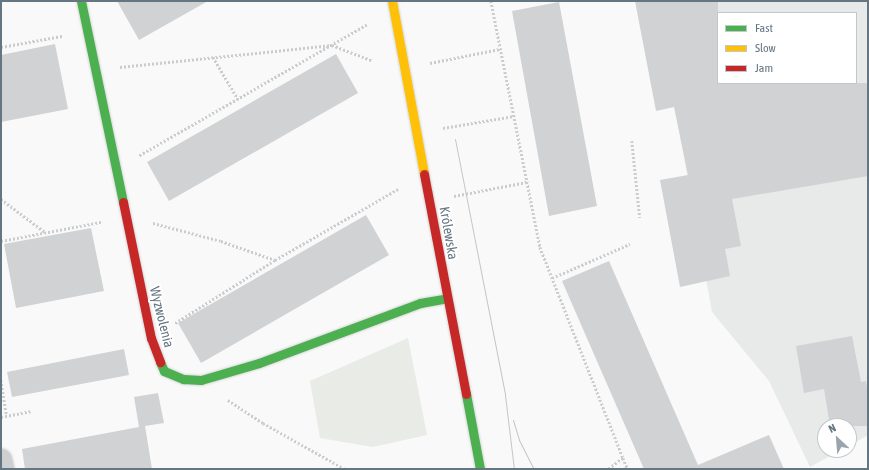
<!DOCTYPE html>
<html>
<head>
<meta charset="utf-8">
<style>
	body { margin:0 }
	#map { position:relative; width:869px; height:470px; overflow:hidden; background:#f9f9f9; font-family:"Asap Condensed",sans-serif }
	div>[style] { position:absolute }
	.built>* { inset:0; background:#e8e9e9 }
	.green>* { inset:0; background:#e8ebe6 }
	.building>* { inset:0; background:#d0d2d3 }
	.path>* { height:2.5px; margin-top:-1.25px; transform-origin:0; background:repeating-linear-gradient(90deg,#cbcccd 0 2px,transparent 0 4px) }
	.roads { filter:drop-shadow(0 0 1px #d5d6d7) drop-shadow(0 0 1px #d5d6d7) }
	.street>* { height:22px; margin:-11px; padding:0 11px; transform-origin:11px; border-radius:11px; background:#cecfd0 }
	.fast>* { height:9px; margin:-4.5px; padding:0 4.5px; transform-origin:4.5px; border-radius:4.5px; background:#4caf50 }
	.slow>* { height:9px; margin:-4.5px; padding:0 4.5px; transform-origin:4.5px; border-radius:4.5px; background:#ffc107 }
	.jam>* { height:9px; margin:-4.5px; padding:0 4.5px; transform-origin:4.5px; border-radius:4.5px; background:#c62828 }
	.tram>* { height:1px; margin:-0.5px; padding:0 0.5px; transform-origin:0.5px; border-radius:0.5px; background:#c3c5c6 }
	span { translate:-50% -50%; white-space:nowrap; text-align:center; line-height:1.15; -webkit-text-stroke:4px #fff; paint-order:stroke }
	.street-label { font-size:14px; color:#657683 }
	.frame { position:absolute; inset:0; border:2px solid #657683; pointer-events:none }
	.legend { position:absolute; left:717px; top:12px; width:140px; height:72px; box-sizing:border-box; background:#fff; border:1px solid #c1c8cd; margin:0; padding:5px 7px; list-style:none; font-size:12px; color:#657683 }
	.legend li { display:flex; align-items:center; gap:8px; height:20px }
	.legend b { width:20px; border:1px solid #c1c8cd }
	.north { position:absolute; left:817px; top:418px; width:40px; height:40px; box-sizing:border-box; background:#fff; border:1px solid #c1c8cd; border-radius:50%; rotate:334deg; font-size:11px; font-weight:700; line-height:16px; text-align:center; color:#657683 }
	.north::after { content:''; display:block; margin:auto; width:14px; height:18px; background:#99a4ac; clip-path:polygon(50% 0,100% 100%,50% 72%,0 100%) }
</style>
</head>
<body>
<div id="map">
	<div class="built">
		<i style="clip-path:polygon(evenodd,662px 1px,868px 1px,868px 435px,849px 446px,849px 426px,825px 426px,825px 450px,841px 450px,810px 467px,769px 381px,712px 312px,673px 97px,662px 1px,718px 13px,856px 13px,856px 83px,718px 83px,718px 13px)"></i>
	</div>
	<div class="green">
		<i style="clip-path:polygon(408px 338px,427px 435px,373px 447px,320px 438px,310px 381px)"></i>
	</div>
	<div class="building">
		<i style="clip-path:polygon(117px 1px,208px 1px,139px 40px)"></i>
		<i style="clip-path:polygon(635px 1px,718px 1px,718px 83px,868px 83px,868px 176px,732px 199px,741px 246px,725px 249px,730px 276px,680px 287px,660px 180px,688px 175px,674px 107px,656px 111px)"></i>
		<i style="clip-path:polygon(559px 2px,597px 206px,549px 216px,512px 11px)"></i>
		<i style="clip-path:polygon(55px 44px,68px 109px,1px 122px,1px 55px)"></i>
		<i style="clip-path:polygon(336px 54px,358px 93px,169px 201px,147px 162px)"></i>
		<i style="clip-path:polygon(366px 215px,389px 255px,201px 363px,178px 323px)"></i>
		<i style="clip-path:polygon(91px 228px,104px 291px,16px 308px,4px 244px)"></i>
		<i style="clip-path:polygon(609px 261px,698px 465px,769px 435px,784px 469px,644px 469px,562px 281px)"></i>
		<i style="clip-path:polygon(852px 336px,861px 382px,866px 381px,868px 394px,868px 426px,830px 426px,824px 389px,804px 393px,796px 346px)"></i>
		<i style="clip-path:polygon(124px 349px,129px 375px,12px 397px,7px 372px)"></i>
		<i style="clip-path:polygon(158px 393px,164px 423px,145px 426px,152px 469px,25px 469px,22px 449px,139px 427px,134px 397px)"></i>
	</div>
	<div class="path">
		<i style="left:491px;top:1px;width:251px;rotate:78.7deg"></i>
		<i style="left:540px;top:247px;width:227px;rotate:68.5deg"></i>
		<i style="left:623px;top:458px;width:18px;rotate:142deg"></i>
		<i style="left:367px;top:25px;width:40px;rotate:150.3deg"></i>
		<i style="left:332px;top:45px;width:44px;rotate:21.3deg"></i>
		<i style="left:1px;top:47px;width:62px;rotate:-10.2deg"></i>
		<i style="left:213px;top:57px;width:49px;rotate:59.2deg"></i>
		<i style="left:430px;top:63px;width:71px;rotate:-11.3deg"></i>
		<i style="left:120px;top:67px;width:213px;rotate:-5.9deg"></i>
		<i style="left:332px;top:45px;width:223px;rotate:150.1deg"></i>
		<i style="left:443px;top:128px;width:72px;rotate:-9.6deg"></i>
		<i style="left:632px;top:141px;width:77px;rotate:84.1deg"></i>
		<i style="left:454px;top:196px;width:74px;rotate:-10.9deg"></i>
		<i style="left:1px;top:199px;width:55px;rotate:36.9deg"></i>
		<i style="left:153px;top:223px;width:70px;rotate:14.8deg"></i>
		<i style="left:221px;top:241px;width:57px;rotate:19.4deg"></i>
		<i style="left:275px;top:260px;width:142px;rotate:-30deg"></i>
		<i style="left:1px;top:241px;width:102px;rotate:-10.8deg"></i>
		<i style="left:552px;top:278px;width:85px;rotate:-23.6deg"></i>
		<i style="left:175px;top:323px;width:118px;rotate:-32.2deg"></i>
		<i style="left:1px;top:380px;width:36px;rotate:81deg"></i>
		<i style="left:228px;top:400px;width:42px;rotate:33.3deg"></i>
		<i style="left:263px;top:423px;width:94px;rotate:29.3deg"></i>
		<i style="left:1px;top:417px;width:31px;rotate:-11deg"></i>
		<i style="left:623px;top:458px;width:12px;rotate:66deg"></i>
	</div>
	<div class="roads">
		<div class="street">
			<i style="left:1px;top:460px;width:9px;rotate:77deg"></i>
		</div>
		<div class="fast">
			<i style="left:81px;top:1px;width:205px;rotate:78.2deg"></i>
			<i style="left:160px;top:362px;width:10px;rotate:66deg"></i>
			<i style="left:164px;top:371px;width:21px;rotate:23deg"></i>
			<i style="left:183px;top:379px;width:18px;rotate:3deg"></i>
			<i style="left:201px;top:380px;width:60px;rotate:-16.3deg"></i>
			<i style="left:259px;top:363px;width:172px;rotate:-20.4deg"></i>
			<i style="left:420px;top:303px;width:27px;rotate:-10deg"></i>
			<i style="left:466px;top:394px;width:76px;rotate:79.4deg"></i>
		</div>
		<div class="slow">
			<i style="left:392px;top:1px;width:176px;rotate:79.5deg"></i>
		</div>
		<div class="jam">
			<i style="left:424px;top:174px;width:224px;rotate:79.2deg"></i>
			<i style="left:123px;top:202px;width:139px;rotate:78.4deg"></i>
			<i style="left:151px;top:338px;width:26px;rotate:69deg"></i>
		</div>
	</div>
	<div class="tram">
		<i style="left:455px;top:139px;width:261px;rotate:78.9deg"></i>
		<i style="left:505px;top:395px;width:75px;rotate:83.1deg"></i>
		<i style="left:513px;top:420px;width:21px;rotate:73deg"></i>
		<i style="left:519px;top:440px;width:33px;rotate:63deg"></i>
	</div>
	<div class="street-label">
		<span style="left:449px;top:233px;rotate:80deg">Królewska</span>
		<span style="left:162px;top:317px;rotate:76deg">Wyzwolenia</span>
	</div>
	<div class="frame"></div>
	<ul class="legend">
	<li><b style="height:5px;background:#4caf50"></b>Fast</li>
	<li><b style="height:5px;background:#ffc107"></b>Slow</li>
	<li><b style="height:5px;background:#c62828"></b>Jam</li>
	</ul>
	<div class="north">N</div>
</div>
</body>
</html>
